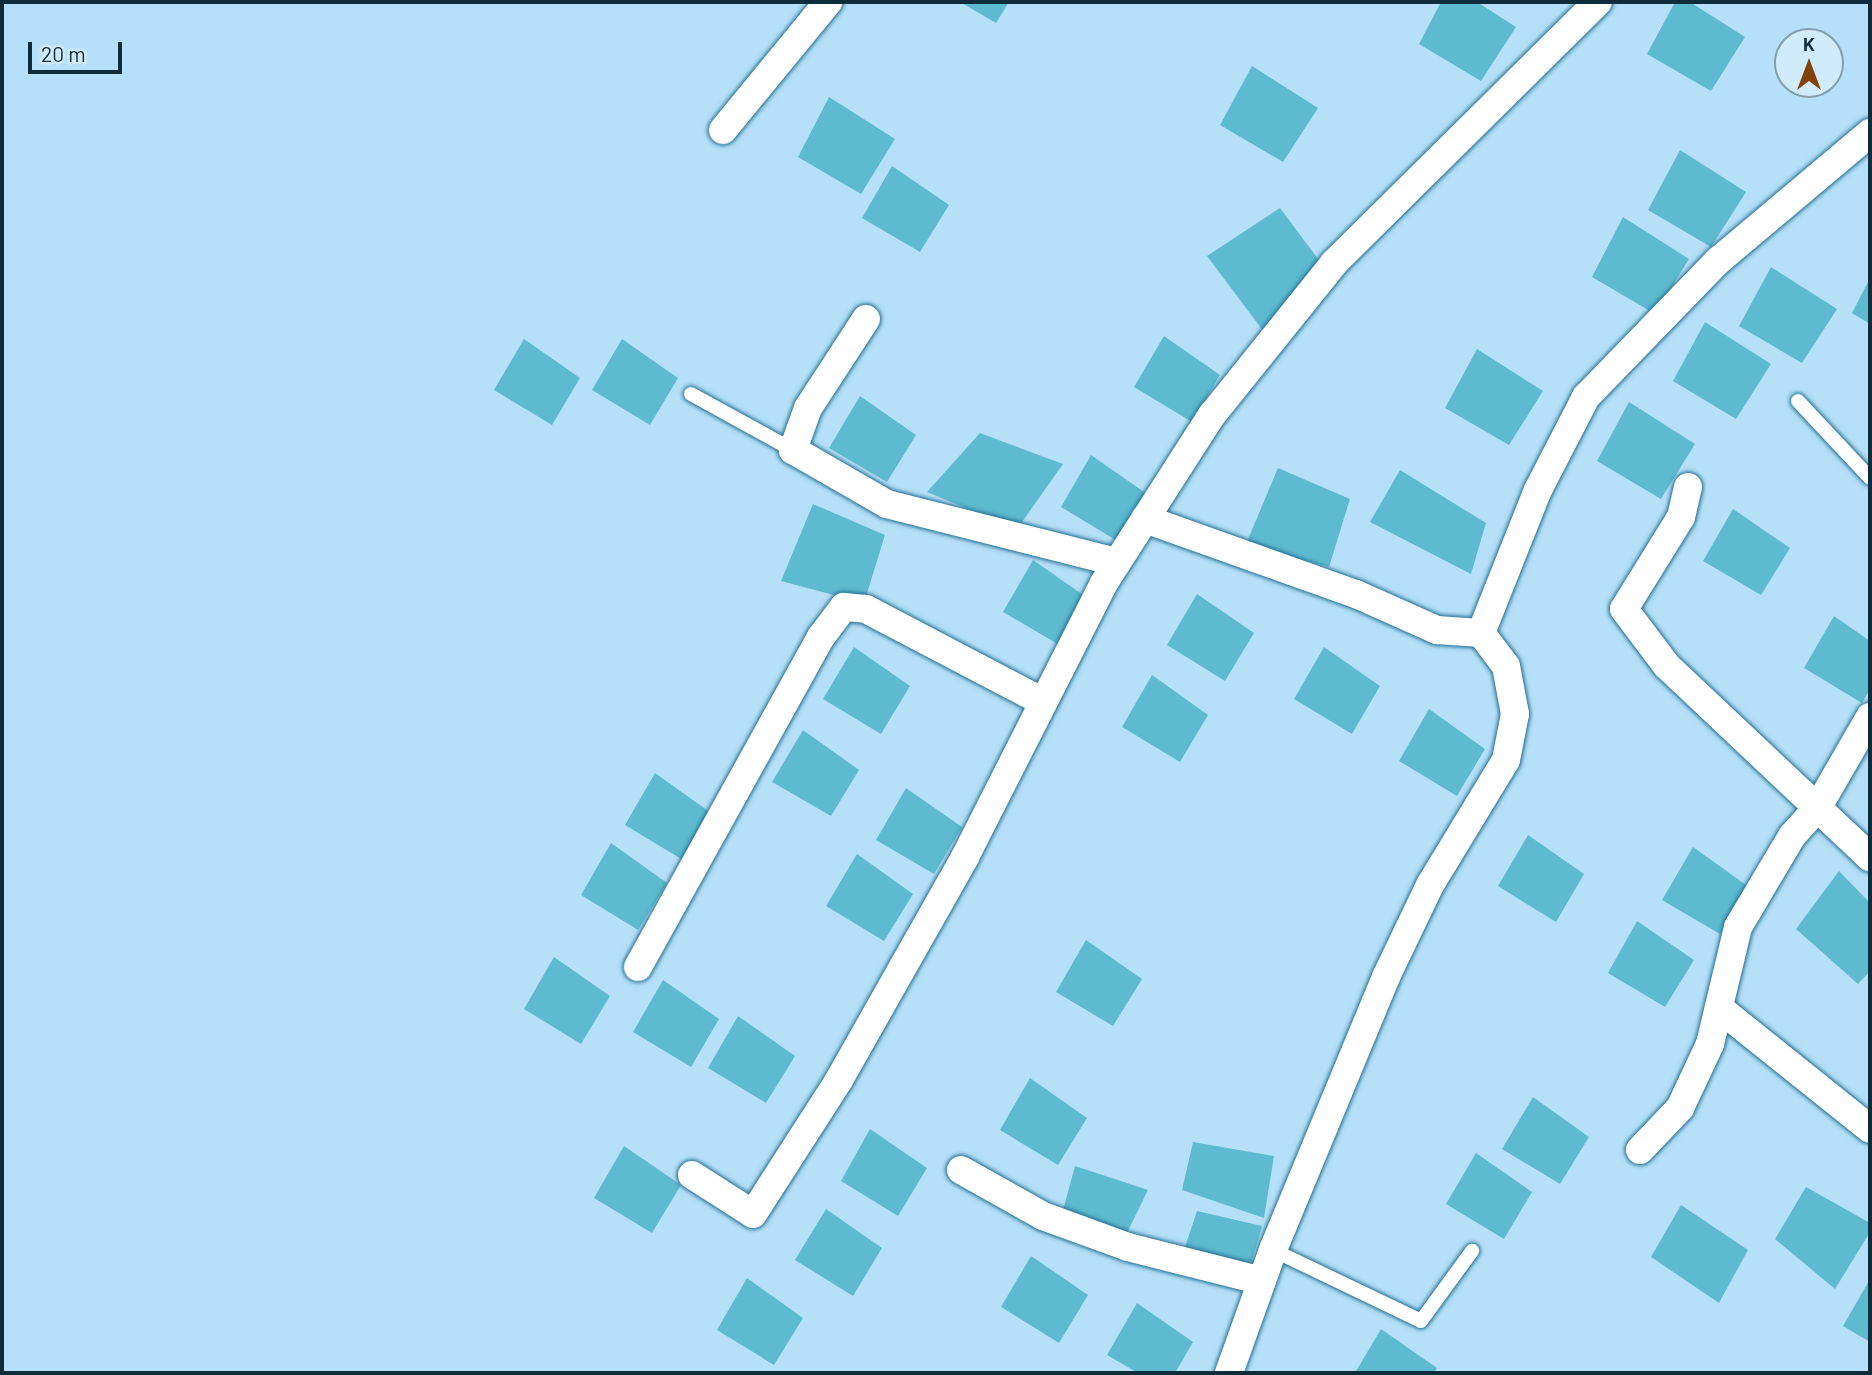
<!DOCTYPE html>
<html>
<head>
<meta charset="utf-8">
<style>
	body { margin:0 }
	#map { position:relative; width:1872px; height:1375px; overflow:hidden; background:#b6e0f9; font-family:Barlow,sans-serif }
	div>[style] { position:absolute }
	.building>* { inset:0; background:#5ebbcf }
	.roads { filter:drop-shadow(0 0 2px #226f93) drop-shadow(0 0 2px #226f93) }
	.service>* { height:14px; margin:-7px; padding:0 7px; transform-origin:7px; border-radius:7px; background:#fff }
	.minor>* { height:28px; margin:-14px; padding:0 14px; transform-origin:14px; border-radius:14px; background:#fff }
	span { translate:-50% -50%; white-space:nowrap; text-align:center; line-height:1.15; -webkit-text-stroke:7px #d0ebfc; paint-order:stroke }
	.frame { position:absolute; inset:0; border:4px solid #0e2d3c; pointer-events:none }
	.north { position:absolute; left:1774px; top:28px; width:70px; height:70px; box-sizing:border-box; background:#d0ebfc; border:2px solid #829faf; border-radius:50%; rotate:0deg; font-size:19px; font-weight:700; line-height:28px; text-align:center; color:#0e2d3c }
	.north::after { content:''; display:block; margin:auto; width:24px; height:32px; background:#83420a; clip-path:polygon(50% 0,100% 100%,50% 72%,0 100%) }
	.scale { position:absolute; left:28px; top:42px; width:94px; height:32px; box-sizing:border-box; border:4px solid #0e2d3c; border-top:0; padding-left:9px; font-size:21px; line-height:24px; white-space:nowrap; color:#0e2d3c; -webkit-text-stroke:5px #d0ebfc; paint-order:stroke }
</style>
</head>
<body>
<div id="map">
	<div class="building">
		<i style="clip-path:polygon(960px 2px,1009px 2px,996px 23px)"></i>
		<i style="clip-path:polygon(1441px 2px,1477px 2px,1516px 27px,1481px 81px,1419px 44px)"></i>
		<i style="clip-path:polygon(1675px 2px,1690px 2px,1745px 37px,1711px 91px,1647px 54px)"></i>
		<i style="clip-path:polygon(1252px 66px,1318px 108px,1283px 162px,1220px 125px)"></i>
		<i style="clip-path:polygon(829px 97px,895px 139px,861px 194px,798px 157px)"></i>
		<i style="clip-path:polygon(1680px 150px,1746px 192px,1711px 247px,1648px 210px)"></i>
		<i style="clip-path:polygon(892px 166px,949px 205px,920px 252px,862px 218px)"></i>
		<i style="clip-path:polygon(1280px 208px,1324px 267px,1264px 332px,1207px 256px)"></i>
		<i style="clip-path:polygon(1623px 217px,1689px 259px,1655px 314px,1592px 277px)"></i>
		<i style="clip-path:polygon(1771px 267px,1837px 309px,1802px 363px,1739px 326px)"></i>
		<i style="clip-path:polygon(1870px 278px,1870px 324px,1852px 313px)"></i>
		<i style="clip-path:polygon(1705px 322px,1771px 364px,1736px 419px,1673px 381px)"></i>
		<i style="clip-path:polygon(1164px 336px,1220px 375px,1192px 422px,1134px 387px)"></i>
		<i style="clip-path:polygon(524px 339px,580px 378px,552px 425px,494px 390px)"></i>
		<i style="clip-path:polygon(622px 339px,678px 378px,650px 425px,592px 390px)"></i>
		<i style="clip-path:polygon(1477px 349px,1543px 391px,1509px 445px,1445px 408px)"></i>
		<i style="clip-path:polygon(860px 396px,916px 435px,887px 482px,829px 448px)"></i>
		<i style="clip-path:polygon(1629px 402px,1695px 444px,1661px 499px,1597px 461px)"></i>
		<i style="clip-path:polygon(980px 433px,1063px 464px,1017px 529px,927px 492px)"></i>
		<i style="clip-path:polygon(1091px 455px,1147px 494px,1119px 542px,1061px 507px)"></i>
		<i style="clip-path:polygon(1278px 468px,1350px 499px,1329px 567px,1246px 544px)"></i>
		<i style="clip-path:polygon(1400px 470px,1486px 523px,1471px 574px,1370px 522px)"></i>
		<i style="clip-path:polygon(813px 504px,885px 535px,864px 603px,781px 581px)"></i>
		<i style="clip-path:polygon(1733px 509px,1790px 548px,1761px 595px,1703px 561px)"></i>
		<i style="clip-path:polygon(1033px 560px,1089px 599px,1061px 646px,1003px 612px)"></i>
		<i style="clip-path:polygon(1197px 594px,1254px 633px,1225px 681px,1167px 645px)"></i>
		<i style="clip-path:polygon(1834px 616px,1870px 641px,1870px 689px,1862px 703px,1804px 668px)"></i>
		<i style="clip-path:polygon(854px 647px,910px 686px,881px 734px,823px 699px)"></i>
		<i style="clip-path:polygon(1324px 647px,1380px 686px,1352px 734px,1294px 699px)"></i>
		<i style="clip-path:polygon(1152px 675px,1208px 715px,1180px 762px,1122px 727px)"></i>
		<i style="clip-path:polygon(1429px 709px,1485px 749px,1457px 796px,1399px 761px)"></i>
		<i style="clip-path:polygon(803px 730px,859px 770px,831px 816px,772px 782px)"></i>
		<i style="clip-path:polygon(655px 773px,711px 813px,683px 860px,625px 825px)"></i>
		<i style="clip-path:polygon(906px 788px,962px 827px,934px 874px,876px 840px)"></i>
		<i style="clip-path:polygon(1528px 835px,1584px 874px,1556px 922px,1498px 886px)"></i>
		<i style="clip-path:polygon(611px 843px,667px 883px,638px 930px,581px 895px)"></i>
		<i style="clip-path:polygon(1693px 847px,1749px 887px,1720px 934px,1662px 900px)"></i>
		<i style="clip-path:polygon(857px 854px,913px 894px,884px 941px,826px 906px)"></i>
		<i style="clip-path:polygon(1839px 871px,1870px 903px,1870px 971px,1858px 984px,1796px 929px)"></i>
		<i style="clip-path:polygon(1637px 921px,1694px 960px,1665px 1007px,1608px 973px)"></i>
		<i style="clip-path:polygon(1086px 940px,1142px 979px,1113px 1026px,1056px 992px)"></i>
		<i style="clip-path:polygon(554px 957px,610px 996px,581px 1044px,524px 1009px)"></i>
		<i style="clip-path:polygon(663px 980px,719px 1019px,691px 1067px,633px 1032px)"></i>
		<i style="clip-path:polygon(738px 1016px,795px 1056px,766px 1103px,708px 1068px)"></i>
		<i style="clip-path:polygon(1030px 1078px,1087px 1118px,1058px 1165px,1000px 1130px)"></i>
		<i style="clip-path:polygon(1533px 1097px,1589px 1137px,1560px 1184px,1502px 1149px)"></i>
		<i style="clip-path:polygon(870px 1129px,927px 1168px,898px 1216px,841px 1181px)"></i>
		<i style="clip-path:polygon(1193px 1142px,1274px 1156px,1264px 1218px,1182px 1190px)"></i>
		<i style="clip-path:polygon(624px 1146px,681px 1185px,652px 1233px,594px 1198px)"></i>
		<i style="clip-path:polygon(1476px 1153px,1532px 1192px,1504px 1239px,1446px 1204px)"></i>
		<i style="clip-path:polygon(1075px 1166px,1148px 1190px,1126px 1235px,1062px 1214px)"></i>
		<i style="clip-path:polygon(1806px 1187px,1870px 1223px,1870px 1232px,1835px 1289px,1775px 1239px)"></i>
		<i style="clip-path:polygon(1681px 1205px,1748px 1250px,1719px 1303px,1651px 1257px)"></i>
		<i style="clip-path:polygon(826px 1209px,882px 1248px,853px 1296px,795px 1260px)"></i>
		<i style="clip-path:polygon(1197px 1211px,1262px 1226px,1249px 1270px,1184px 1250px)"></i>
		<i style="clip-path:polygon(1031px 1256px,1088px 1295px,1059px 1343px,1001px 1307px)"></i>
		<i style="clip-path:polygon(747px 1278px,803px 1318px,774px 1365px,717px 1330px)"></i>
		<i style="clip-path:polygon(1870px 1279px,1870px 1342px,1843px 1326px)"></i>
		<i style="clip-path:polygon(1137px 1303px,1193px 1342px,1175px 1373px,1138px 1373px,1107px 1355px)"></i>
		<i style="clip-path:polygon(1381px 1329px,1437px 1368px,1434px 1373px,1355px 1373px)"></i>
	</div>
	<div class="roads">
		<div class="service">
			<i style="left:691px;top:394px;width:116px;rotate:28.8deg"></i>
			<i style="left:1798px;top:401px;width:105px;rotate:46.9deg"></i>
			<i style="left:1273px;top:1250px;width:164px;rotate:25.6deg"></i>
			<i style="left:1421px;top:1321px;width:87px;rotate:-53.9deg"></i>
		</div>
		<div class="minor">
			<i style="left:723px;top:130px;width:166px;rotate:-50.6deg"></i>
			<i style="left:866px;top:319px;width:106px;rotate:123.1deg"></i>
			<i style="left:808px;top:408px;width:45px;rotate:109.7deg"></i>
			<i style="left:793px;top:450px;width:108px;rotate:29.9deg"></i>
			<i style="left:887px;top:504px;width:237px;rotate:14.2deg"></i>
			<i style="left:1688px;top:487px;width:31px;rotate:103deg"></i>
			<i style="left:1681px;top:517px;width:108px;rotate:121.8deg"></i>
			<i style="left:1624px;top:609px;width:71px;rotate:53deg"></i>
			<i style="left:1667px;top:666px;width:279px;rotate:43.3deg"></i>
			<i style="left:1145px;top:519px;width:224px;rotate:19.6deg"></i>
			<i style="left:1356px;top:594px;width:89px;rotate:24deg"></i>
			<i style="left:1437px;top:630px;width:44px;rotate:3.9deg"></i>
			<i style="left:1481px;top:633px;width:41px;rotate:52.9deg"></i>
			<i style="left:1506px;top:666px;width:49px;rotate:79.4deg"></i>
			<i style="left:1515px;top:714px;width:47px;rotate:101.1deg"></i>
			<i style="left:1506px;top:760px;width:146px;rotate:121.3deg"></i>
			<i style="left:1430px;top:885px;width:102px;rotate:115.6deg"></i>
			<i style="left:1386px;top:977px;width:295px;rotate:112.5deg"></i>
			<i style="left:1273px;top:1250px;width:131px;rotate:109.7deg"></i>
			<i style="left:1481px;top:633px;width:154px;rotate:-68.3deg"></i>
			<i style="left:1538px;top:490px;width:105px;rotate:-62.7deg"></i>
			<i style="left:1586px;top:397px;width:190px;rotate:-45.9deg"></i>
			<i style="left:1718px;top:261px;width:199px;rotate:-40.1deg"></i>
			<i style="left:638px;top:967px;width:377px;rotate:-61deg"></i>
			<i style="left:821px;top:637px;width:38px;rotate:-53deg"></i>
			<i style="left:844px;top:607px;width:22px;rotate:5deg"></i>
			<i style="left:866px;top:609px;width:200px;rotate:27.7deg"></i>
			<i style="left:1719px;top:1008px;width:193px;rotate:38.7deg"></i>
			<i style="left:1640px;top:1150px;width:58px;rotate:-46.4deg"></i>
			<i style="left:1680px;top:1108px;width:71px;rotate:-64.9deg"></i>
			<i style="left:1710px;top:1044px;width:120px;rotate:-76.5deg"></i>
			<i style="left:1738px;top:927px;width:106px;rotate:-59.3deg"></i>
			<i style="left:1792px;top:836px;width:39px;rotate:-48deg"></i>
			<i style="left:1818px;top:807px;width:104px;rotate:-60deg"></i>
			<i style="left:961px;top:1170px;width:94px;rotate:29.3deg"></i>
			<i style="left:1043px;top:1216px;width:90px;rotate:20deg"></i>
			<i style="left:1128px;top:1247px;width:138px;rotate:14.2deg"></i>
			<i style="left:692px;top:1175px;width:72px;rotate:32.6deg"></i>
			<i style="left:753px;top:1214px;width:159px;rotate:-57.3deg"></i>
			<i style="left:839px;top:1080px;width:256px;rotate:-60.5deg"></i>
			<i style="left:965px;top:857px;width:307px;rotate:-63.1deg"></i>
			<i style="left:1104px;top:583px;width:200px;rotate:-57.3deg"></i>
			<i style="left:1212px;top:415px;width:195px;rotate:-51.2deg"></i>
			<i style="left:1334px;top:263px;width:371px;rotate:-44.7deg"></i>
		</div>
	</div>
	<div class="frame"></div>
	<div class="north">K</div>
	<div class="scale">20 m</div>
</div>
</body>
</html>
